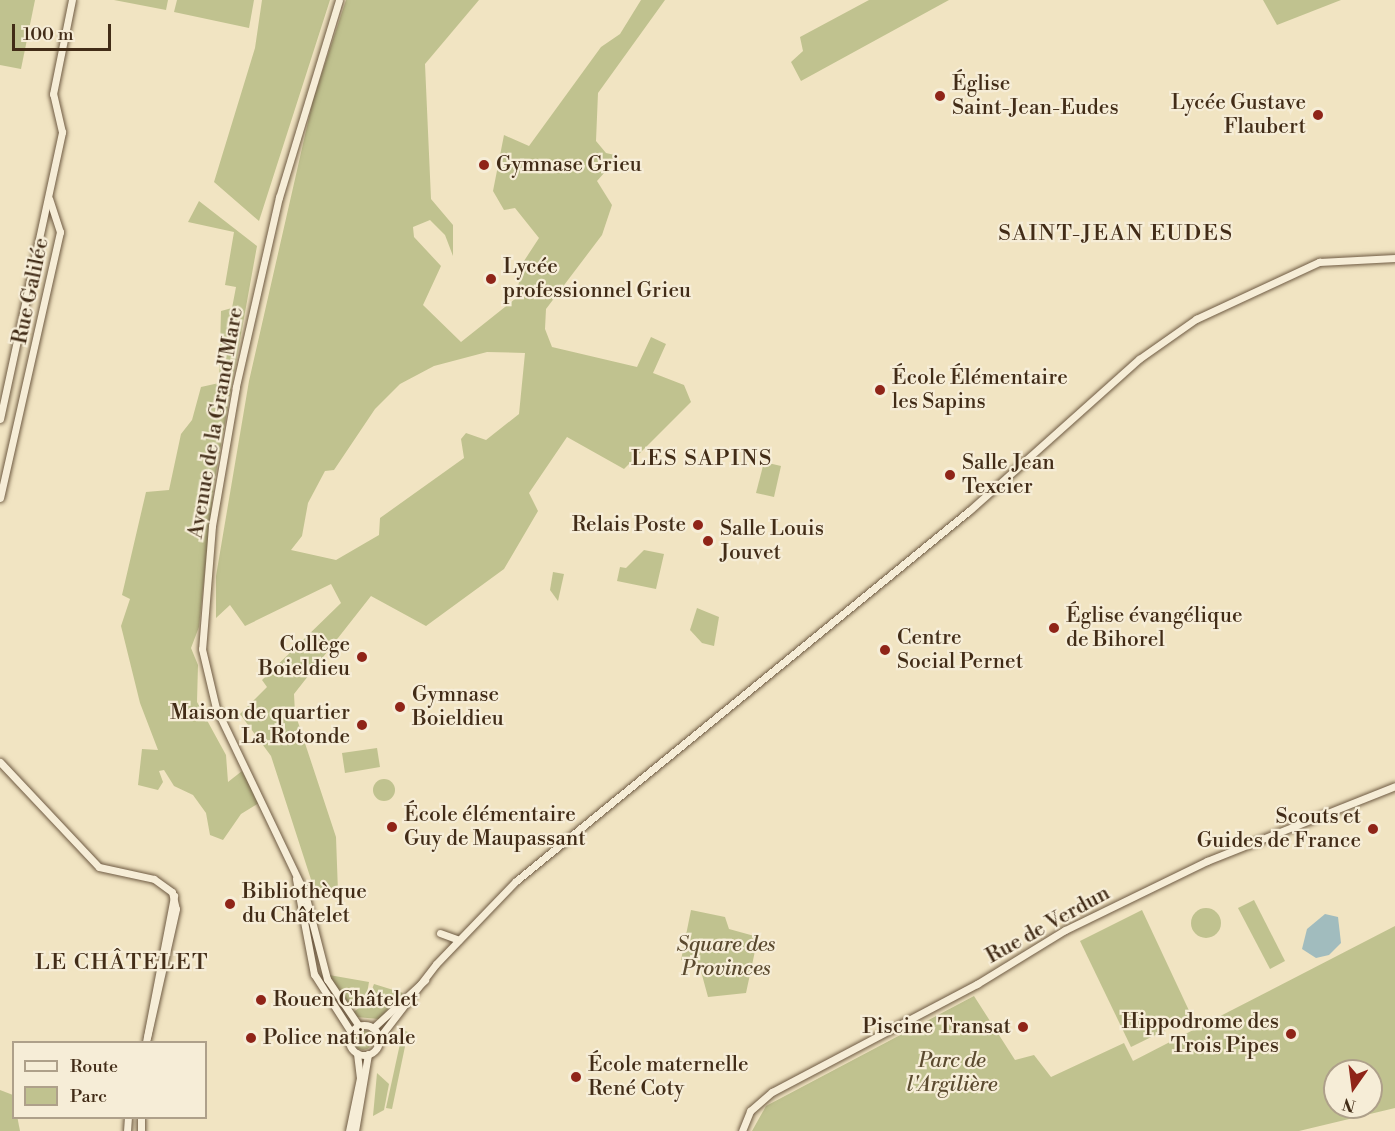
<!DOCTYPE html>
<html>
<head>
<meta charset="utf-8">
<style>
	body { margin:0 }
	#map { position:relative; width:1395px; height:1131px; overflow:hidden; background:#f1e4c2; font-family:"Libre Bodoni",serif }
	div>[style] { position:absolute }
	.green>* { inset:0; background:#c0c28f }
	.round { border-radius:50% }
	.water>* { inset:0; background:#a1bcbe }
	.roads { filter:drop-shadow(0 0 2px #6e5a42) drop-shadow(0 0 2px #6e5a42) }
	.tertiary>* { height:7px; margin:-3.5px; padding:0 3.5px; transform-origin:3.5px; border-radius:3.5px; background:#f6edd7 }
	.tertiary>.ring { margin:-3.5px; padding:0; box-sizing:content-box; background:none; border:7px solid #f6edd7; border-radius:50% }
	.dots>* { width:16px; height:16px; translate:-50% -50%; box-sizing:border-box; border:3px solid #f6edd7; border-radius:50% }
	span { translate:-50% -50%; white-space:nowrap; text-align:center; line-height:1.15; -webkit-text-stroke:4.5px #f6edd7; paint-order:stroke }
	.poi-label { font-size:21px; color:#422c17 }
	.left { translate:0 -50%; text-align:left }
	.right { translate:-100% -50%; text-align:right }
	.street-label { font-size:21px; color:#422c17 }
	.park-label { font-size:21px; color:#5b4a2f; font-style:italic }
	.neighbourhood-label { font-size:22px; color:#422c17; letter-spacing:1.5px }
	.legend { position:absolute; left:12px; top:1041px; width:195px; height:78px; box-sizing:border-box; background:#f6edd7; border:2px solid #aea08a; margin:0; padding:8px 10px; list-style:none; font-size:18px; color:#422c17 }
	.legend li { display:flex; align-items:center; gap:12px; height:30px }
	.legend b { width:30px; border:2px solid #aea08a }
	.north { position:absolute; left:1323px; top:1059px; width:60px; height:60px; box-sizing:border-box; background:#f6edd7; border:2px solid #aea08a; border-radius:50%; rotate:194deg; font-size:16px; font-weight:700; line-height:24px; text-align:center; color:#422c17 }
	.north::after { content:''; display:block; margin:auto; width:21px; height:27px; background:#8f2418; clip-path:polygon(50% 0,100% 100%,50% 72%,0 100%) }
	.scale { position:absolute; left:12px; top:24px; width:99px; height:27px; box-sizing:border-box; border:3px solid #422c17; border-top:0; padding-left:8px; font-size:18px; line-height:21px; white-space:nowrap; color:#422c17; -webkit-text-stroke:4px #f6edd7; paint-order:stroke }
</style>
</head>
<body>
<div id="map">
	<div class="green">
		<i style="clip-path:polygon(0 0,35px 0,21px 69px,0 65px)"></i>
		<i style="clip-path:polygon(114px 0,168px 0,166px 10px)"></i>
		<i style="clip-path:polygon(177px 0,254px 0,249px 28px,174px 12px)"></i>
		<i style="clip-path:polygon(262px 0,330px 0,259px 221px,214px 182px,255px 48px)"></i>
		<i style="clip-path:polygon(evenodd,346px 0,479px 0,425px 64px,431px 199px,453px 225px,453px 256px,445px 235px,430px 220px,413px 227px,414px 237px,441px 266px,423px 305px,461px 342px,515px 299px,524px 261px,539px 238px,515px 208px,504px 210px,493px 191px,504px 135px,529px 146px,601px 47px,620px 34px,641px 0,665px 0,598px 93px,596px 141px,606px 153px,619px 156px,597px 181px,612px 205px,602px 235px,546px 309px,545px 329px,552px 347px,637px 367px,651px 337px,666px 344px,653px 373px,684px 385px,691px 402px,624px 469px,567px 437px,529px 493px,538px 511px,504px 569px,426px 626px,371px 596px,294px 694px,295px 713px,336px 837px,338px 892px,317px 898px,271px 756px,240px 714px,267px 687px,262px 680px,341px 603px,331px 584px,245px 626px,230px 605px,216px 618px,216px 576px,249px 381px,313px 100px,346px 0,487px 352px,525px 353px,519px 414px,486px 440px,466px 433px,461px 439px,464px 458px,380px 518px,379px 535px,336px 560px,291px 550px,302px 536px,308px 503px,325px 471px,334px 470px,375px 409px,400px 384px,434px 366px,487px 352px)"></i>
		<i style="clip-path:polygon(869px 0,949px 0,801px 81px,791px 62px,803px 51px,800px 37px)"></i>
		<i style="clip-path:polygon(1263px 0,1341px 0,1277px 25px)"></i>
		<i style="clip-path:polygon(199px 201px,257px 246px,214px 484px,199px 627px,191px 648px,198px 665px,197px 702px,226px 755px,228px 782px,242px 771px,259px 803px,241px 814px,223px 840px,210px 835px,206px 813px,193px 795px,174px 786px,164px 770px,159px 771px,163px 782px,158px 790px,138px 785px,142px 749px,158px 750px,140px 703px,121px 626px,130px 599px,122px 595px,146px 492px,169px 490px,181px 434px,192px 420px,201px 387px,219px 383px,221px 311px,232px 308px,236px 287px,225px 285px,234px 232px,188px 222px)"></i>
		<i style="clip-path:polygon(764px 462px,781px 466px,774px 497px,756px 493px)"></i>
		<i style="clip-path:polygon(644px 550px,664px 554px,656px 589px,617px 581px,620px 567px,626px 568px)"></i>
		<i style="clip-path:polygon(553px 572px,564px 574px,558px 601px,550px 590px)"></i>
		<i style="clip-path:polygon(697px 608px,719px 617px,714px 646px,702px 643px,690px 630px)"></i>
		<i style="clip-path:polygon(377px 748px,380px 767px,345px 773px,342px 753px)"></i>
		<i class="round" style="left:373px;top:779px;width:22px;height:22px"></i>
		<i style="clip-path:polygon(1254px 900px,1285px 961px,1270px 969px,1238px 908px)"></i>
		<i class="round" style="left:1191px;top:908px;width:30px;height:30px"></i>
		<i style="clip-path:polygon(691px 910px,725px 917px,729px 929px,758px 937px,746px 993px,708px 997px,699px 964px,681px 960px)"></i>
		<i style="clip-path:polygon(1142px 910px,1192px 1017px,1131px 1047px,1080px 941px)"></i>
		<i style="clip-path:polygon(evenodd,1395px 926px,1395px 1108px,1299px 1131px,752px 1131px,766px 1106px,974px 996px,1015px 1060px,1034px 1055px,1051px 1077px,1124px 1043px,1133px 1061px,1395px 926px,1335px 1071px,1371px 1071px,1371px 1107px,1335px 1107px,1335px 1071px)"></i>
		<i style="clip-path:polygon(329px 975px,369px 982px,366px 999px,351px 1010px)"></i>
		<i style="clip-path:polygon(374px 984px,403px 993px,379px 1019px,356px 1017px,352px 1013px,367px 1002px)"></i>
		<i style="clip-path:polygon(403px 1030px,408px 1032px,392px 1109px,386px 1108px)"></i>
		<i class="round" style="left:353px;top:1030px;width:20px;height:20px"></i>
		<i style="clip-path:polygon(377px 1073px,389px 1084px,384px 1110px,373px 1116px)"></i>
		<i style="clip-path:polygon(0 1090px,13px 1095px,20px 1131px,0 1131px)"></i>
	</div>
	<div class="water">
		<i style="clip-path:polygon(1325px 914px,1338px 917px,1341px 943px,1329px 955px,1316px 958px,1302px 949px,1307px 929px)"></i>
	</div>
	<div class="roads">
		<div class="tertiary">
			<i style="left:339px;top:0;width:206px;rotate:106.9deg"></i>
			<i style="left:279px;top:197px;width:195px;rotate:102.8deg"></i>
			<i style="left:236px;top:387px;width:141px;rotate:99.8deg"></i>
			<i style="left:212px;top:526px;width:123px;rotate:94.6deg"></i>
			<i style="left:202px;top:649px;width:61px;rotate:76.7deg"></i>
			<i style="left:216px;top:708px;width:206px;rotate:64.4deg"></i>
			<i style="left:305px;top:894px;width:88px;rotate:75.5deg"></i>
			<i style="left:327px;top:979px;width:57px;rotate:55.8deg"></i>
			<i style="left:0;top:419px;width:294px;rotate:-77.8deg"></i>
			<i style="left:62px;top:132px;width:39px;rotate:-103deg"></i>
			<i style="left:53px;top:94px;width:96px;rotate:-78.6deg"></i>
			<i style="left:0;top:498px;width:273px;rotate:-77.3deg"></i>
			<i style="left:60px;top:232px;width:35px;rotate:-108deg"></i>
			<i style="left:0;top:762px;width:144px;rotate:46.7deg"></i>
			<i style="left:99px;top:867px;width:56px;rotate:12.3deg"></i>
			<i style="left:154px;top:879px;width:22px;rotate:36deg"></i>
			<i style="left:172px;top:892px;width:17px;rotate:77deg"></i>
			<i style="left:176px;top:909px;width:132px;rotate:102.7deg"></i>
			<i style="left:296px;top:879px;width:97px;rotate:79.3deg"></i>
			<i style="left:314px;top:974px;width:69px;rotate:57.5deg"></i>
			<i style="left:440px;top:933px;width:20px;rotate:20deg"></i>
			<i class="ring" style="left:349px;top:1025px;width:23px;height:23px"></i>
			<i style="left:373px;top:1028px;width:71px;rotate:-42.7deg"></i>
			<i style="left:379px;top:1038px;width:93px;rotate:-52.4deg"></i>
			<i style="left:436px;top:964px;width:115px;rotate:-46.1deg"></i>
			<i style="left:516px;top:881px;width:586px;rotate:-39.26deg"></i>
			<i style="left:970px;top:510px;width:227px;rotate:-41.8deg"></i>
			<i style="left:1139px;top:359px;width:70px;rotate:-35.1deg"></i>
			<i style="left:1196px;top:319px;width:136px;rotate:-24.9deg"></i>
			<i style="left:1319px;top:262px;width:76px;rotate:-3deg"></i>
			<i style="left:146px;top:1042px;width:149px;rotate:-79.1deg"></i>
			<i style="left:127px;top:1131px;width:13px;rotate:-86deg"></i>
			<i style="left:141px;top:1131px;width:13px;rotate:-90deg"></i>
			<i style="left:349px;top:1131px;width:54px;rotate:-78.3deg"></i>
			<i style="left:360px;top:1078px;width:25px;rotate:-97deg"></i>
			<i style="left:355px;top:1131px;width:78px;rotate:-80.4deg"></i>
			<i style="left:742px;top:1131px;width:22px;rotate:-68deg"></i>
			<i style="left:750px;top:1111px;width:29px;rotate:-41deg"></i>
			<i style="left:772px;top:1092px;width:232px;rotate:-27.8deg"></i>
			<i style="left:977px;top:984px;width:103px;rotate:-31.5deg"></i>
			<i style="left:1065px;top:930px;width:158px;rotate:-25.9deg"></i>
			<i style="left:1207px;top:861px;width:202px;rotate:-21.7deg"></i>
		</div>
	</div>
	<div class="dots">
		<i style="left:940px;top:96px;background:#8f2418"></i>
		<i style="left:1318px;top:115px;background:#8f2418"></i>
		<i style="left:484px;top:165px;background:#8f2418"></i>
		<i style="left:491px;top:279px;background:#8f2418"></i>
		<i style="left:880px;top:390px;background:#8f2418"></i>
		<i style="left:950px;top:475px;background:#8f2418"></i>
		<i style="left:698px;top:525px;background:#8f2418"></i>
		<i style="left:708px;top:541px;background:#8f2418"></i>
		<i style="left:1054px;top:628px;background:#8f2418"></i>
		<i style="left:885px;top:650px;background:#8f2418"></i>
		<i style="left:362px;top:657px;background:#8f2418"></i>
		<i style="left:400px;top:707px;background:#8f2418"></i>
		<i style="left:362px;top:725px;background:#8f2418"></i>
		<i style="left:392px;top:827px;background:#8f2418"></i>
		<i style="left:1373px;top:829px;background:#8f2418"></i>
		<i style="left:230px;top:904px;background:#8f2418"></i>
		<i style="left:261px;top:1000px;background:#8f2418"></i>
		<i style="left:1023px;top:1027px;background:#8f2418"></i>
		<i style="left:1291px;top:1034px;background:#8f2418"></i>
		<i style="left:251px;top:1038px;background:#8f2418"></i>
		<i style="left:576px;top:1077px;background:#8f2418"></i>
	</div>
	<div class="poi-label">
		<span class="left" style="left:952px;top:96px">Église<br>Saint-Jean-Eudes</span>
		<span class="right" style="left:1306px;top:115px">Lycée Gustave<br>Flaubert</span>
		<span class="left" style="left:496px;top:165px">Gymnase Grieu</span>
		<span class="left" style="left:503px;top:279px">Lycée<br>professionnel Grieu</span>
		<span class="left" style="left:892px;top:390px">École Élémentaire<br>les Sapins</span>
		<span class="left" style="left:962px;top:475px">Salle Jean<br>Texcier</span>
		<span class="right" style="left:686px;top:525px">Relais Poste</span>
		<span class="left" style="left:720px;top:541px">Salle Louis<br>Jouvet</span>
		<span class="left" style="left:1066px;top:628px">Église évangélique<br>de Bihorel</span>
		<span class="left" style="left:897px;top:650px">Centre<br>Social Pernet</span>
		<span class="right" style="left:350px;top:657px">Collège<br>Boieldieu</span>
		<span class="left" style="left:412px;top:707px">Gymnase<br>Boieldieu</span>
		<span class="right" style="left:350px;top:725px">Maison de quartier<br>La Rotonde</span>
		<span class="left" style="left:404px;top:827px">École élémentaire<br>Guy de Maupassant</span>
		<span class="right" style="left:1361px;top:829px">Scouts et<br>Guides de France</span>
		<span class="left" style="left:242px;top:904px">Bibliothèque<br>du Châtelet</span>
		<span class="left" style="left:273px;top:1000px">Rouen Châtelet</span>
		<span class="right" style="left:1279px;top:1034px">Hippodrome des<br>Trois Pipes</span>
		<span class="right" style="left:1011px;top:1027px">Piscine Transat</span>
		<span class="left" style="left:263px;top:1038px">Police nationale</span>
		<span class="left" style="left:588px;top:1077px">École maternelle<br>René Coty</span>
	</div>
	<div class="street-label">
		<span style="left:31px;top:291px;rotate:-78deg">Rue Galilée</span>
		<span style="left:216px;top:423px;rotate:-80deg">Avenue de la Grand'Mare</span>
		<span style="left:1048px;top:925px;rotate:-29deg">Rue de Verdun</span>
	</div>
	<div class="park-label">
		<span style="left:726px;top:957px">Square des<br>Provinces</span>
		<span style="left:952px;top:1073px">Parc de<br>l'Argilière</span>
	</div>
	<div class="neighbourhood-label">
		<span style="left:1116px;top:234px">SAINT-JEAN EUDES</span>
		<span style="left:702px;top:459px">LES SAPINS</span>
		<span style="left:122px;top:963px">LE CHÂTELET</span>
	</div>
	<ul class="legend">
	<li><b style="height:8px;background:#f6edd7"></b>Route</li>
	<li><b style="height:16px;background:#c0c28f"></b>Parc</li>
	</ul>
	<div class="north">N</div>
	<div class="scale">100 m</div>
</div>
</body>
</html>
